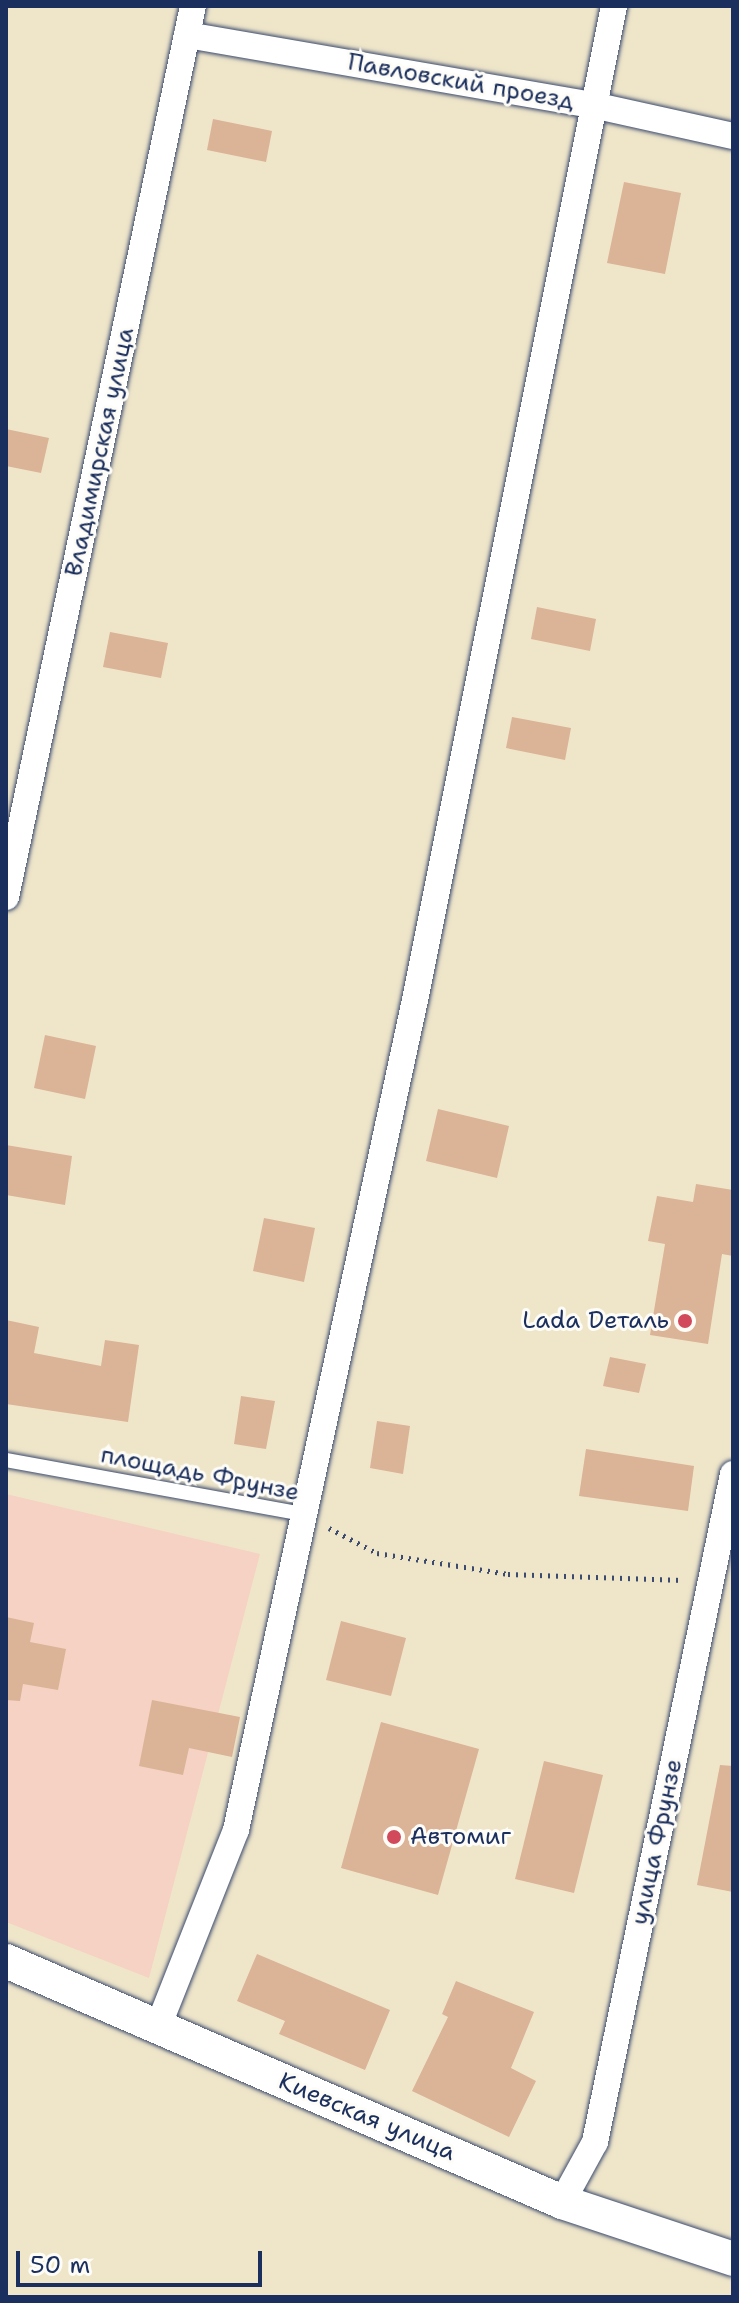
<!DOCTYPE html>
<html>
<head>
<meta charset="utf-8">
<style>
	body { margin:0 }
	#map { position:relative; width:739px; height:2303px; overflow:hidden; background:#efe6ca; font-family:"Shantell Sans",sans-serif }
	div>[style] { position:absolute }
	.built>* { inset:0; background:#f5d2c3 }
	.building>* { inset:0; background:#dbb397 }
	.path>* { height:5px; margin-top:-2.5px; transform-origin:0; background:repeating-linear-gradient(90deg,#3b4a6e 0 2px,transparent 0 8px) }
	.roads { filter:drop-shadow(0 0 2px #3b4a6e) drop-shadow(0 0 2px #3b4a6e) }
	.service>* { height:14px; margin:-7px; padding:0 7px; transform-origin:7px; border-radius:7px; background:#fff }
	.minor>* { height:26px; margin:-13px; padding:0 13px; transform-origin:13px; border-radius:13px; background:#fff }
	.tertiary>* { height:34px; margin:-17px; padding:0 17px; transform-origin:17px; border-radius:17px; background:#fff }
	.dots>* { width:22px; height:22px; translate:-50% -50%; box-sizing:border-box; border:4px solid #fdfcf7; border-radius:50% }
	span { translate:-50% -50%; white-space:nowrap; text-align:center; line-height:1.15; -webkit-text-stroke:6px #fdfcf7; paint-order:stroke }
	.street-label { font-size:24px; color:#1b2f5e }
	.poi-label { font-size:24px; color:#1b2f5e }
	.right { translate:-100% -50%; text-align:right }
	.left { translate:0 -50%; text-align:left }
	.frame { position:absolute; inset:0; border:8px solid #1b2f5e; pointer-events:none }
	.scale { position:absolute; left:16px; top:2251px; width:246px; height:36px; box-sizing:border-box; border:4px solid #1b2f5e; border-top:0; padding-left:10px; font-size:24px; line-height:28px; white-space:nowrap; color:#1b2f5e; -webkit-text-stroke:6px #fdfcf7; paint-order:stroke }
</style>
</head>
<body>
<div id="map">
	<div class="built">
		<i style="clip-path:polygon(6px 1494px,260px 1554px,149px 1978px,6px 1922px)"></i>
	</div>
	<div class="building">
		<i style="clip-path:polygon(213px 119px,272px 131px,266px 162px,207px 150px)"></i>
		<i style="clip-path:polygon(624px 182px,681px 193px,665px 274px,607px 263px)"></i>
		<i style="clip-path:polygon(6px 429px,49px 438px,41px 473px,6px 466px)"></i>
		<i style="clip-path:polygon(537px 607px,596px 619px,590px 651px,531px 639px)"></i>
		<i style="clip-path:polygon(110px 632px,168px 643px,161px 678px,103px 667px)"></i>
		<i style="clip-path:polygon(512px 717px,571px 728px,565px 760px,506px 748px)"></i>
		<i style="clip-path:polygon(45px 1035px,96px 1046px,85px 1099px,34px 1088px)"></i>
		<i style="clip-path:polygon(438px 1109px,509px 1126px,497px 1178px,426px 1161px)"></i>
		<i style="clip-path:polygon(6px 1145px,72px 1156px,65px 1205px,6px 1195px)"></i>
		<i style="clip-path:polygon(696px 1184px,733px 1190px,733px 1256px,722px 1254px,708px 1344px,650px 1335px,665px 1244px,648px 1241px,657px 1196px,693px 1202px)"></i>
		<i style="clip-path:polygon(264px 1218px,315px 1228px,304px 1282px,253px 1271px)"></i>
		<i style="clip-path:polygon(6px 1320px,39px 1327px,34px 1353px,101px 1366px,105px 1340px,139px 1345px,128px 1422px,6px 1404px)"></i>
		<i style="clip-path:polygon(610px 1357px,646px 1364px,639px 1393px,603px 1386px)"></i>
		<i style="clip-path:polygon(241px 1396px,275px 1401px,266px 1449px,234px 1444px)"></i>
		<i style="clip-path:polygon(377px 1421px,410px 1426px,403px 1474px,370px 1468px)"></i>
		<i style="clip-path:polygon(586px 1449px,694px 1466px,688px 1511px,579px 1496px)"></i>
		<i style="clip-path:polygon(6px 1617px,34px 1623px,30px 1642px,66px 1649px,58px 1690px,23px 1684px,20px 1701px,6px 1700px)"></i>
		<i style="clip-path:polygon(341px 1621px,406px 1638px,391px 1696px,326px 1680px)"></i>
		<i style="clip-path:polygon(152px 1700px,240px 1717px,232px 1757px,189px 1748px,183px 1775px,139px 1766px)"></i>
		<i style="clip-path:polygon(381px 1722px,479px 1749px,438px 1895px,341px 1868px)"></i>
		<i style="clip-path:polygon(544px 1761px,603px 1775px,574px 1893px,515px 1879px)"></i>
		<i style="clip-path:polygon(720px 1765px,733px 1766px,733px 1892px,697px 1885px)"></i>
		<i style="clip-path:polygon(257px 1954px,390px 2010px,365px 2070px,279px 2034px,285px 2021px,237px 2001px)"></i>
		<i style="clip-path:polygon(456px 1981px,534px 2012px,511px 2068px,536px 2081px,509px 2137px,412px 2091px,448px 2017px,442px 2014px)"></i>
	</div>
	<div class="path">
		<i style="left:329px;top:1528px;width:54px;rotate:27.5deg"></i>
		<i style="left:377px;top:1553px;width:133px;rotate:9.1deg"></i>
		<i style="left:508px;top:1574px;width:175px;rotate:2deg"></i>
	</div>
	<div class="roads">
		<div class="service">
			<i style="left:6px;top:1460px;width:301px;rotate:10.3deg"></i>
		</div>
		<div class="minor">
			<i style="left:187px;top:35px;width:412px;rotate:9.8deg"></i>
			<i style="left:593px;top:105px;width:143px;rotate:12.5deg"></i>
			<i style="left:6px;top:897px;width:910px;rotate:-78.15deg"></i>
			<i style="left:158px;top:2027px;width:212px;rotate:-68.4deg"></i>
			<i style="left:236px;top:1830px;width:854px;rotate:-77.83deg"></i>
			<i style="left:416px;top:995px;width:1009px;rotate:-78.68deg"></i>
			<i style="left:562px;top:2202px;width:68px;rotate:-61.2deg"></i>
			<i style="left:595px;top:2142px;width:682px;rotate:-78.33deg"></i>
		</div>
		<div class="tertiary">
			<i style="left:6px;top:1961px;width:606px;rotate:23.43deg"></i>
			<i style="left:562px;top:2202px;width:180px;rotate:18.4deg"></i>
		</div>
	</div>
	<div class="dots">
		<i style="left:685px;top:1321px;background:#d1495b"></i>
		<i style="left:394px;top:1837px;background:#d1495b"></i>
	</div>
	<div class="street-label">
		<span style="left:461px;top:82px;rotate:10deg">Павловский проезд</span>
		<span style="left:100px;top:452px;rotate:-78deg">Владимирская улица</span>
		<span style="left:200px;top:1474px;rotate:11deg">площадь Фрунзе</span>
		<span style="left:657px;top:1842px;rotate:-78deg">улица Фрунзе</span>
		<span style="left:367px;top:2117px;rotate:23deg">Киевская улица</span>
	</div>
	<div class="poi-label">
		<span class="right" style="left:669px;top:1321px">Lada Dеталь</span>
		<span class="left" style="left:410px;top:1837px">Автомиг</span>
	</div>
	<div class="frame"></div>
	<div class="scale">50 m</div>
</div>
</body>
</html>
